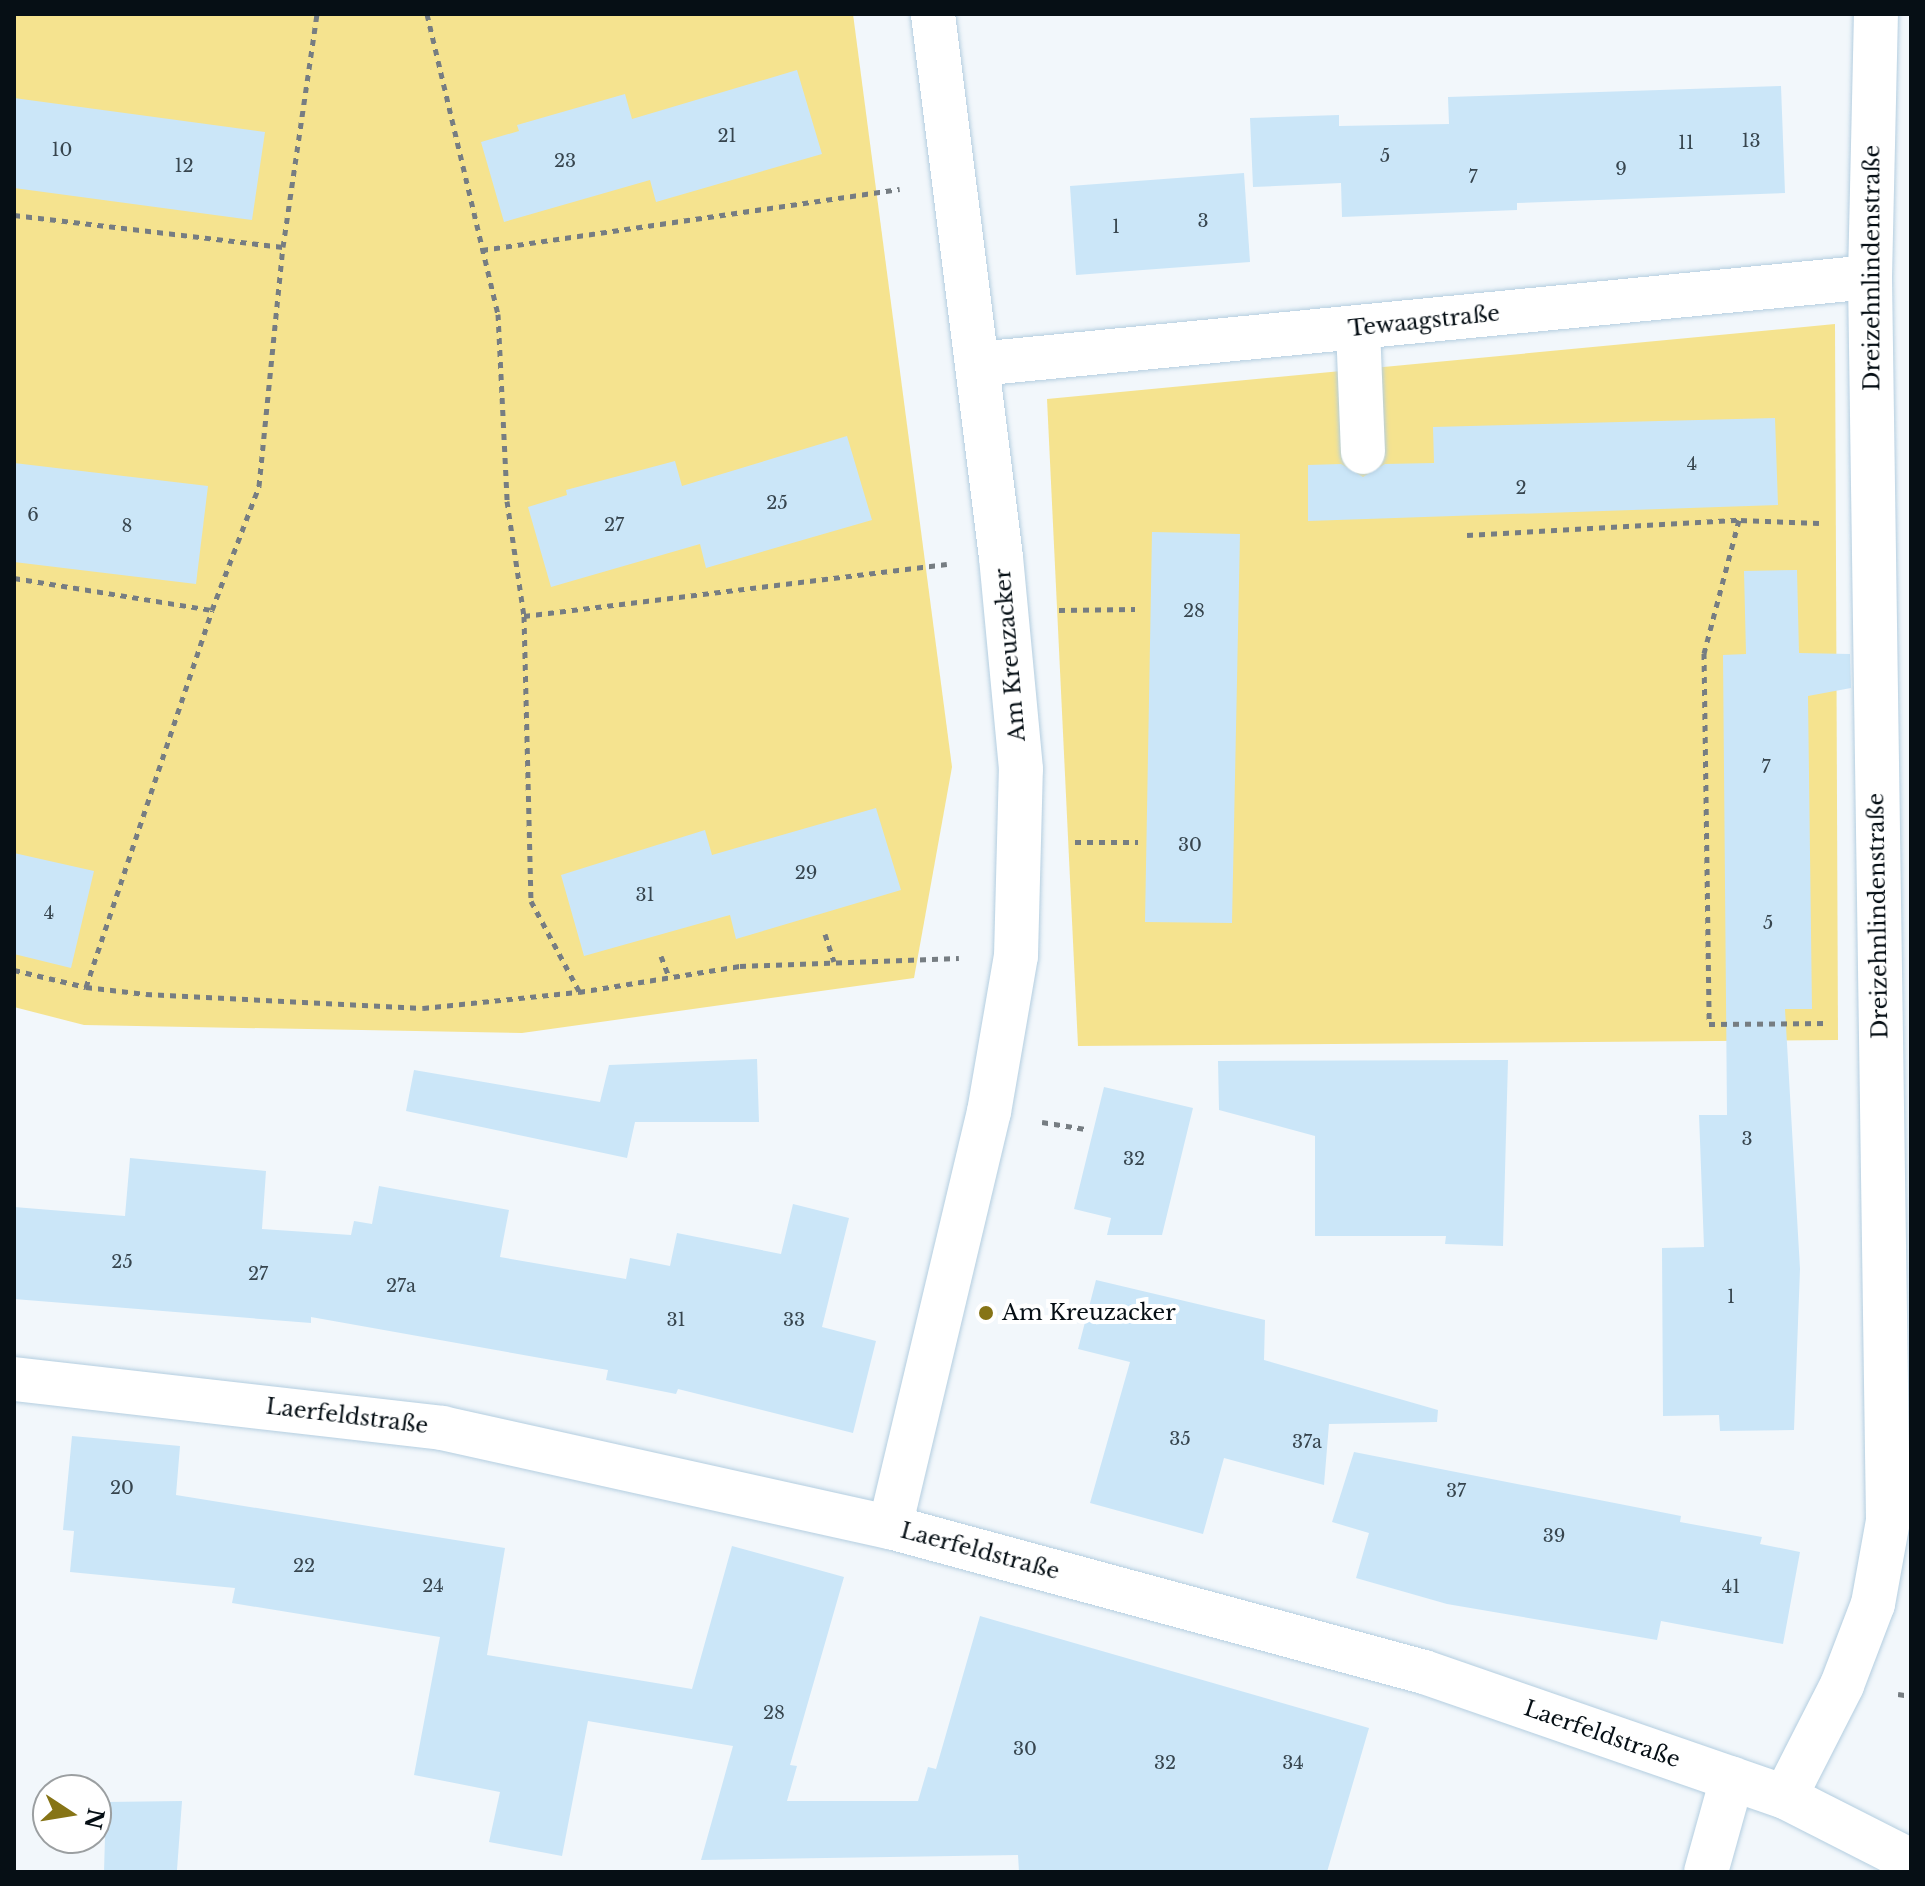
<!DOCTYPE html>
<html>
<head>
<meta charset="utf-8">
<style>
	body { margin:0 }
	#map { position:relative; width:1925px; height:1886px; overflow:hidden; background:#f2f7fb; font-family:"Libre Baskerville",serif }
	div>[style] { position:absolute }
	.green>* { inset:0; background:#f5e38f }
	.building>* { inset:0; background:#cbe6f8 }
	.path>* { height:5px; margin-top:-2.5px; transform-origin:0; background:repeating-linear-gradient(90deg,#767d82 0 6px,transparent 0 12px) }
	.roads { filter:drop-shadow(0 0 2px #b4cee0) drop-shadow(0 0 2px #b4cee0) }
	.minor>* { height:44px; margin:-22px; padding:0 22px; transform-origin:22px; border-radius:22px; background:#fff }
	.dots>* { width:22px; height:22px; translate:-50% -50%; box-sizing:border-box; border:4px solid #fff; border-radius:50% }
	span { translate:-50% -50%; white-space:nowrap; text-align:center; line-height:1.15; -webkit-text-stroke:8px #fff; paint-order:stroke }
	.number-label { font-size:18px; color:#37454e }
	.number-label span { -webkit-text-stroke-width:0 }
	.street-label { font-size:22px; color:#060f15 }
	.poi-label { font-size:22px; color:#060f15 }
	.left { translate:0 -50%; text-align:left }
	.frame { position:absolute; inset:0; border:16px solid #060f15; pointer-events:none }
	.north { position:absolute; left:32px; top:1774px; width:80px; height:80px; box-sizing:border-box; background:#fff; border:2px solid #9b9fa1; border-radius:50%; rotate:102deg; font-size:22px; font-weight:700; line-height:32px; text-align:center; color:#060f15 }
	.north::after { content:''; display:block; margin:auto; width:28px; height:36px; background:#867416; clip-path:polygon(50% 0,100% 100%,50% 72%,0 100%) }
</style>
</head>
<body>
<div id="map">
	<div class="green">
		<i style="clip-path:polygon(14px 14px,853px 14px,952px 767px,914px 978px,522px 1033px,84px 1025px,14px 1007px)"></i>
		<i style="clip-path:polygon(1835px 324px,1838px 1040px,1078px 1046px,1047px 399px)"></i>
	</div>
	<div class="building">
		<i style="clip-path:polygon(797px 70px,822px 154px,656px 202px,650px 180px,504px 222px,481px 142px,519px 131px,517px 125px,625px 94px,632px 119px)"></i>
		<i style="clip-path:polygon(1781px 86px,1785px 193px,1517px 203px,1517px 210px,1342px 217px,1341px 183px,1253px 187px,1250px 118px,1339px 115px,1339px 126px,1449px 124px,1448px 97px)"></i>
		<i style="clip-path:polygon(14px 98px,265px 132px,252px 220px,14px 188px)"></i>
		<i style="clip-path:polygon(1244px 173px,1250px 262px,1076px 275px,1070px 186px)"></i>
		<i style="clip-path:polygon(1775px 418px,1778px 505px,1308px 521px,1308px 465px,1341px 464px,1363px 477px,1385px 464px,1434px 463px,1433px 427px)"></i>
		<i style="clip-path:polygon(847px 436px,872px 520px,706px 568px,700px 544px,551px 587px,528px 507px,567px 495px,566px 490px,675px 461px,682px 486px)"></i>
		<i style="clip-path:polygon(14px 463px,208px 486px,196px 584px,14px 562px)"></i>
		<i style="clip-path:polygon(1152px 532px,1240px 534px,1232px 923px,1145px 922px)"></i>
		<i style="clip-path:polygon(1797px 570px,1799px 653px,1850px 654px,1851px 688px,1808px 696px,1812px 1009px,1785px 1009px,1800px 1269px,1794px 1430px,1720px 1431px,1719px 1415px,1663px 1416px,1662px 1248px,1704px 1247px,1699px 1115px,1727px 1115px,1723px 655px,1746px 654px,1744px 571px)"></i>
		<i style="clip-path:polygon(876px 808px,901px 890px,736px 939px,730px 915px,584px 956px,561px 875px,705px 830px,712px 855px)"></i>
		<i style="clip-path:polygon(14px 853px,94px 871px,71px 968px,14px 954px)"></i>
		<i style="clip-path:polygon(757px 1059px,759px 1122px,635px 1122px,627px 1158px,406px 1111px,414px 1070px,600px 1102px,609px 1065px)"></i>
		<i style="clip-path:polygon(1508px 1060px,1503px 1246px,1445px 1244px,1446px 1236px,1315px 1236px,1315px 1136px,1219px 1110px,1218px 1061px)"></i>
		<i style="clip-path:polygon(1104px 1087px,1193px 1108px,1162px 1235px,1107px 1235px,1111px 1218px,1074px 1209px)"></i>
		<i style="clip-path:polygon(130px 1158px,266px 1171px,262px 1229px,351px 1235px,354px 1221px,372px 1224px,379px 1186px,509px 1210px,500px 1257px,626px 1279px,630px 1258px,670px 1266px,677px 1233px,781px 1254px,793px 1204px,849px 1218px,822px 1327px,876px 1341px,853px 1433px,678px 1389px,676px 1394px,606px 1380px,608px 1370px,311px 1317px,311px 1323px,14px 1299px,14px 1207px,125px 1216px)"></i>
		<i style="clip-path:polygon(1096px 1280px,1265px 1320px,1264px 1360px,1438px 1410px,1437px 1422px,1329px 1424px,1324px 1485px,1224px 1458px,1203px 1534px,1090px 1503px,1130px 1362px,1078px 1349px)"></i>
		<i style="clip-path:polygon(72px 1436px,180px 1446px,176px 1495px,505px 1548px,487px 1655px,692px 1689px,732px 1546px,844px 1577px,790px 1765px,797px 1766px,787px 1801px,918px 1801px,928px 1767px,936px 1769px,980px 1616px,1369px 1728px,1327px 1872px,1019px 1872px,1018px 1855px,701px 1860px,733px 1746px,588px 1721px,562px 1856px,489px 1842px,500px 1792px,414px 1775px,440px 1637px,232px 1603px,235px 1588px,70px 1572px,74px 1531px,63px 1530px)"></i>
		<i style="clip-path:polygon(1354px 1452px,1681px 1516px,1680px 1522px,1762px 1537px,1760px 1544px,1800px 1552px,1783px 1644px,1661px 1621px,1657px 1640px,1447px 1604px,1356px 1578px,1369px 1533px,1332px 1522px)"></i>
		<i style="clip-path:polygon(182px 1801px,177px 1870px,104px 1872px,106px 1802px)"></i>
	</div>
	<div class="path">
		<i style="left:427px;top:14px;width:308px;rotate:76.7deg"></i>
		<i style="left:498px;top:314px;width:187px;rotate:87.2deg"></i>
		<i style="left:507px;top:501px;width:116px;rotate:81.6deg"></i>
		<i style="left:524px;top:616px;width:285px;rotate:88.6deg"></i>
		<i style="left:531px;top:901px;width:102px;rotate:61.9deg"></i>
		<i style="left:14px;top:215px;width:271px;rotate:6.8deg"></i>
		<i style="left:482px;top:250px;width:422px;rotate:-8.3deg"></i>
		<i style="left:1819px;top:523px;width:80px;rotate:-177.9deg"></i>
		<i style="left:1739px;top:520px;width:138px;rotate:104.7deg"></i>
		<i style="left:1704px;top:653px;width:371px;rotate:89.2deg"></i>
		<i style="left:1709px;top:1024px;width:117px;rotate:-0.5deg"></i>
		<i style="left:1467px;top:535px;width:272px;rotate:-3.2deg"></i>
		<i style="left:14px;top:578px;width:201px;rotate:9.2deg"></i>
		<i style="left:1059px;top:610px;width:76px;rotate:-0.8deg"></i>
		<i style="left:524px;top:616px;width:426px;rotate:-7deg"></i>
		<i style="left:1075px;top:842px;width:63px"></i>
		<i style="left:825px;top:934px;width:29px;rotate:72deg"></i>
		<i style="left:661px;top:956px;width:22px;rotate:69deg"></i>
		<i style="left:14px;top:970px;width:74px;rotate:13.3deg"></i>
		<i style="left:86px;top:987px;width:60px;rotate:6.7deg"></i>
		<i style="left:146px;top:994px;width:277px;rotate:2.9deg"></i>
		<i style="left:423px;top:1008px;width:157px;rotate:-5.9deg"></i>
		<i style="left:579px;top:992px;width:163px;rotate:-9.2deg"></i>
		<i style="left:740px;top:966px;width:219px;rotate:-2.1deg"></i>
		<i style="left:86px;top:987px;width:397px;rotate:-71.5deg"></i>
		<i style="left:212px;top:610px;width:133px;rotate:-69.2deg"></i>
		<i style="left:259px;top:486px;width:240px;rotate:-84.3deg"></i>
		<i style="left:283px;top:247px;width:235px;rotate:-81.7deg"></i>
		<i style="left:1042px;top:1122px;width:44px;rotate:9.2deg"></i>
		<i style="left:1898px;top:1694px;width:13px;rotate:9deg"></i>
	</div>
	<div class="roads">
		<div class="minor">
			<i style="left:1358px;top:328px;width:124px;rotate:87.7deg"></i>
			<i style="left:978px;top:364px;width:896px;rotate:-5.57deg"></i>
			<i style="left:14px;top:1379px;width:431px;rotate:6.5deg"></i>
			<i style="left:442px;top:1428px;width:459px;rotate:12.5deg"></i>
			<i style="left:890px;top:1527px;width:553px;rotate:15.19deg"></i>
			<i style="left:1424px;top:1672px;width:382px;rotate:19.1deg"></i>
			<i style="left:1785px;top:1797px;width:141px;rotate:26.9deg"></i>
			<i style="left:890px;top:1527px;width:427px;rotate:-76.6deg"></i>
			<i style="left:989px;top:1112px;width:158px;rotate:-80.2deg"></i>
			<i style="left:1016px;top:956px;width:187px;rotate:-88.5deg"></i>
			<i style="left:1021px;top:769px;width:213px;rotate:-95.4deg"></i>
			<i style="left:1001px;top:557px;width:547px;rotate:-97.14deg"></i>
			<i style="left:1785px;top:1797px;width:126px;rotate:-63deg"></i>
			<i style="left:1842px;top:1685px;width:87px;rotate:-69.1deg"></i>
			<i style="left:1873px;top:1604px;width:84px;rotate:-79.8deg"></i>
			<i style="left:1888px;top:1521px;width:1244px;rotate:-90.83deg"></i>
			<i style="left:1870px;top:277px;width:263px;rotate:-88.7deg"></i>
			<i style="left:1706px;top:1872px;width:97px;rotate:-74.4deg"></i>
		</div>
	</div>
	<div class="dots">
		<i style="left:986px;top:1313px;background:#867416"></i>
	</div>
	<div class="number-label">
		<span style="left:727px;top:136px">21</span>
		<span style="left:1751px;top:141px">13</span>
		<span style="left:1686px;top:143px">11</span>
		<span style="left:62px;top:150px">10</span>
		<span style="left:1385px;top:156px">5</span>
		<span style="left:565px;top:161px">23</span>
		<span style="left:184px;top:166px">12</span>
		<span style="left:1621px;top:169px">9</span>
		<span style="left:1473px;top:177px">7</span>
		<span style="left:1203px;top:221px">3</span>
		<span style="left:1116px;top:227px">1</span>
		<span style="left:1692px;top:464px">4</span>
		<span style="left:1521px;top:488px">2</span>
		<span style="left:777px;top:503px">25</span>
		<span style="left:33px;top:515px">6</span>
		<span style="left:614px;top:525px">27</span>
		<span style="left:127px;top:526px">8</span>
		<span style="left:1194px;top:611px">28</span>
		<span style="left:1766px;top:767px">7</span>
		<span style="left:1190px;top:845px">30</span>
		<span style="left:806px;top:873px">29</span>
		<span style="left:645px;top:895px">31</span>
		<span style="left:49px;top:913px">4</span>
		<span style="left:1768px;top:923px">5</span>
		<span style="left:1747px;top:1139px">3</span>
		<span style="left:1134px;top:1159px">32</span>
		<span style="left:122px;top:1262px">25</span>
		<span style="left:258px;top:1274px">27</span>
		<span style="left:401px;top:1286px">27a</span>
		<span style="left:1731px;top:1297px">1</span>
		<span style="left:676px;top:1320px">31</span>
		<span style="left:794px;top:1320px">33</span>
		<span style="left:1180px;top:1439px">35</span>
		<span style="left:1307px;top:1442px">37a</span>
		<span style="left:122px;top:1488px">20</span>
		<span style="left:1456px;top:1491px">37</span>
		<span style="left:1554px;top:1536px">39</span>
		<span style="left:304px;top:1566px">22</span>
		<span style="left:433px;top:1586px">24</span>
		<span style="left:1731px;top:1587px">41</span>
		<span style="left:774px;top:1713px">28</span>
		<span style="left:1025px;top:1749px">30</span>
		<span style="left:1165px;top:1763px">32</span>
		<span style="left:1293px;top:1763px">34</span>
	</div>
	<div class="street-label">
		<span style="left:1872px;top:268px;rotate:-90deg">Dreizehnlindenstraße</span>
		<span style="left:1424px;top:321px;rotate:-6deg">Tewaagstraße</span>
		<span style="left:1010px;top:655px;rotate:-95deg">Am Kreuzacker</span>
		<span style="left:1878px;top:916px;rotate:-91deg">Dreizehnlindenstraße</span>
		<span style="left:347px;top:1416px;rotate:7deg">Laerfeldstraße</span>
		<span style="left:980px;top:1551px;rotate:15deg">Laerfeldstraße</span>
		<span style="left:1602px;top:1734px;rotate:19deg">Laerfeldstraße</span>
	</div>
	<div class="poi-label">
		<span class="left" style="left:1002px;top:1313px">Am Kreuzacker</span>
	</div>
	<div class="frame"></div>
	<div class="north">N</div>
</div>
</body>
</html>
